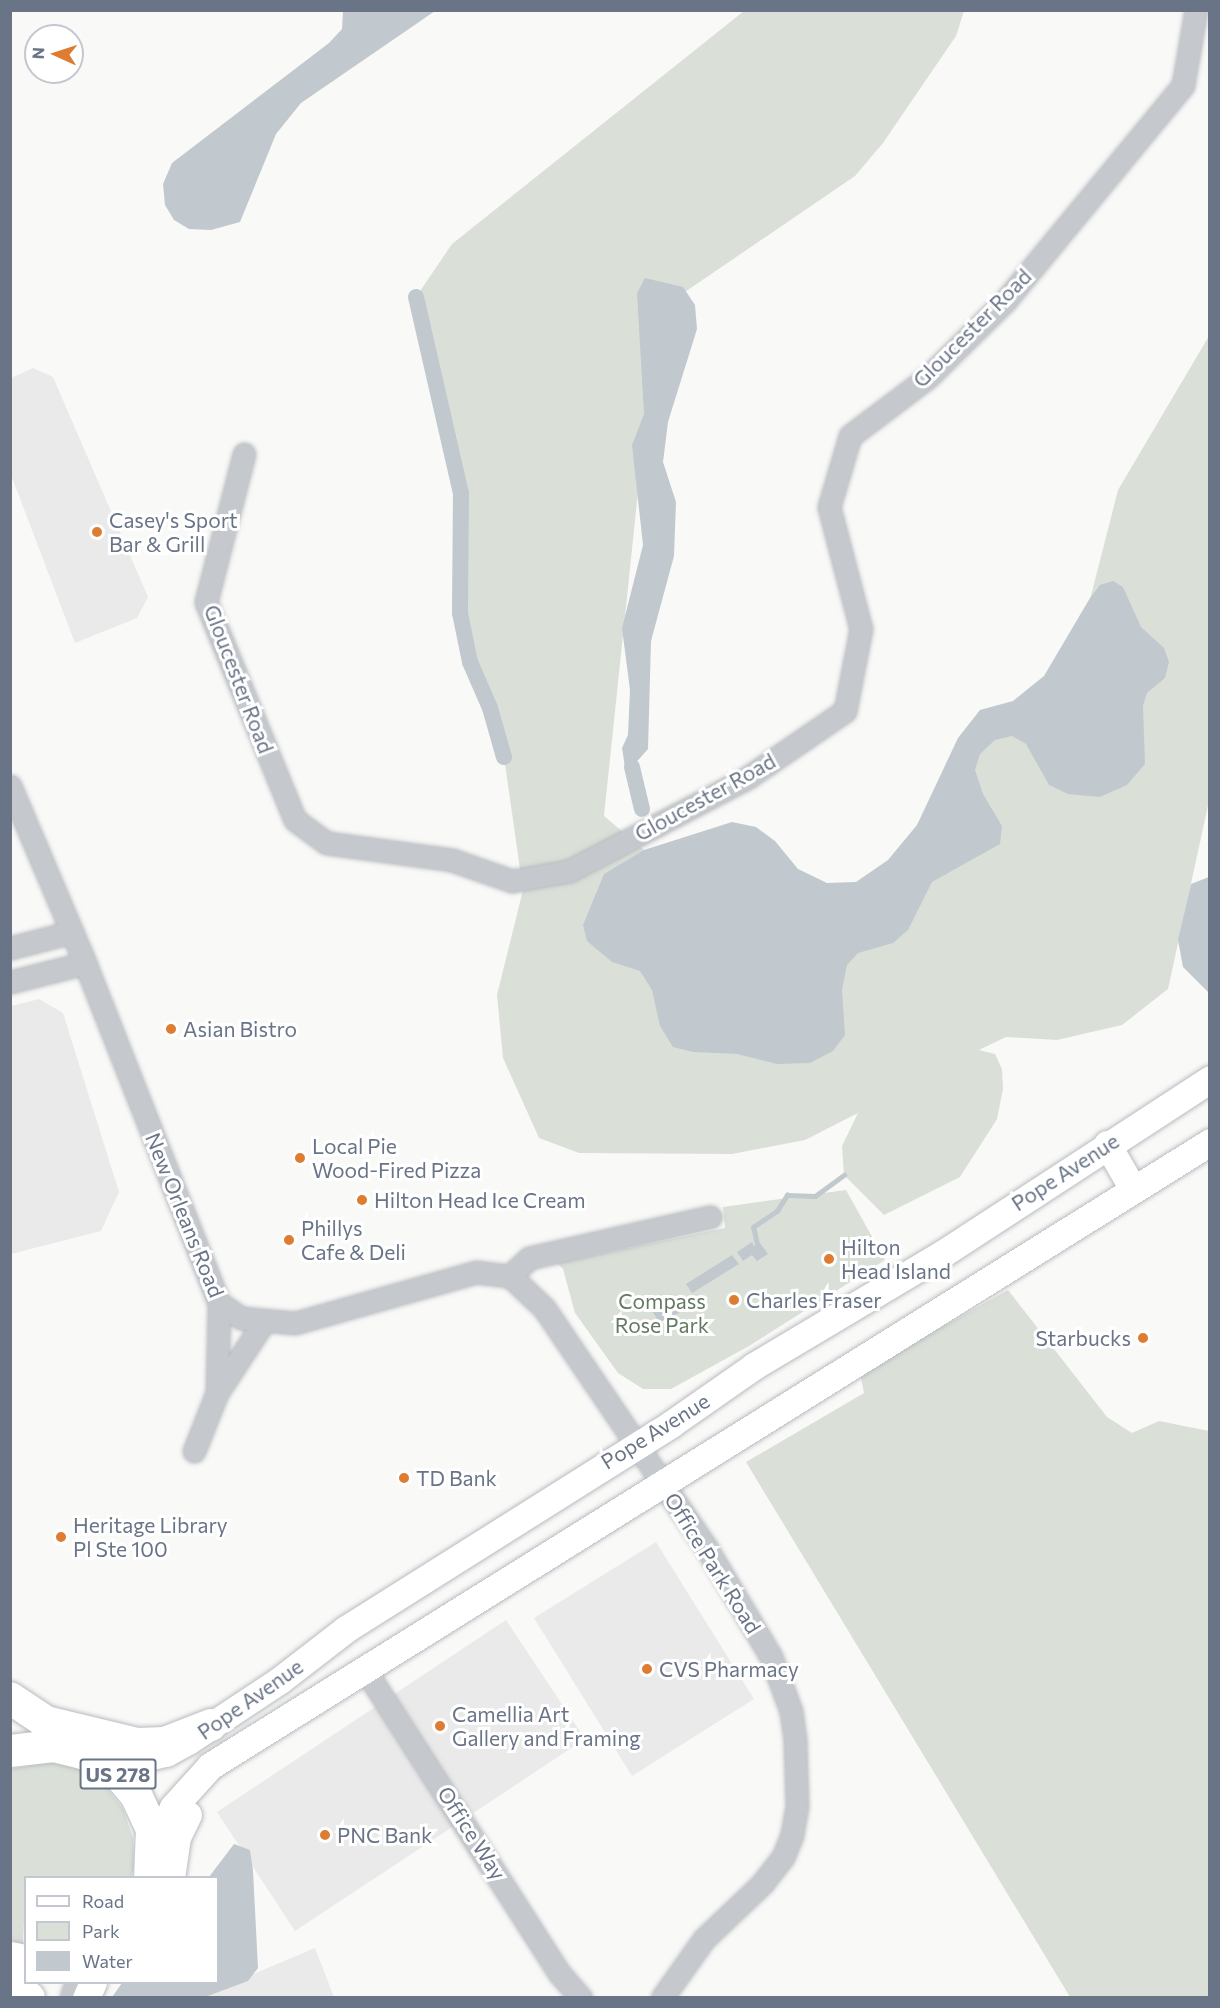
<!DOCTYPE html>
<html>
<head>
<meta charset="utf-8">
<style>
	body { margin:0 }
	#map { position:relative; width:1220px; height:2008px; overflow:hidden; background:#f9f9f7; font-family:Commissioner,sans-serif }
	div>[style] { position:absolute }
	.built>* { inset:0; background:#eaeaea }
	.green>* { inset:0; background:#dae0d8 }
	.water>* { inset:0; background:#c1c8ce }
	.stream>* { height:4.5px; margin:-2.25px; padding:0 2.25px; transform-origin:2.25px; border-radius:2.25px; background:#c1c8ce }
	.canal>* { height:16px; margin:-8px; padding:0 8px; transform-origin:8px; border-radius:8px; background:#c1c8ce }
	.roads { filter:drop-shadow(0 0 2px #b8bbc0) drop-shadow(0 0 2px #b8bbc0) }
	.minor>* { height:21px; margin:-10.5px; padding:0 10.5px; transform-origin:10.5px; border-radius:10.5px; background:#c5c8cc }
	.major>* { height:27px; margin:-13.5px; padding:0 13.5px; transform-origin:13.5px; border-radius:13.5px; background:#fff }
	.highway>* { height:32px; margin:-16px; padding:0 16px; transform-origin:16px; border-radius:16px; background:#fff }
	.dots>* { width:16px; height:16px; translate:-50% -50%; box-sizing:border-box; border:3px solid #fff; border-radius:50% }
	span { translate:-50% -50%; white-space:nowrap; text-align:center; line-height:1.15; -webkit-text-stroke:6px #fff; paint-order:stroke }
	.shield-label span { padding:2px 4px; background:#fff; border:2px solid; border-radius:4px; -webkit-text-stroke-width:0 }
	.shield-label { font-size:20px; color:#697487; font-weight:700 }
	.street-label { font-size:21px; color:#697487 }
	.poi-label { font-size:21px; color:#697487 }
	.left { translate:0 -50%; text-align:left }
	.right { translate:-100% -50%; text-align:right }
	.park-label { font-size:21px; color:#647964 }
	.frame { position:absolute; inset:0; border:12px solid #697487; pointer-events:none }
	.legend { position:absolute; left:24px; top:1876px; width:195px; height:108px; box-sizing:border-box; background:#fff; border:2px solid #c3c7cf; margin:0; padding:8px 10px; list-style:none; font-size:18px; color:#697487 }
	.legend li { display:flex; align-items:center; gap:12px; height:30px }
	.legend b { width:30px; border:2px solid #c3c7cf }
	.north { position:absolute; left:24px; top:24px; width:60px; height:60px; box-sizing:border-box; background:#fff; border:2px solid #c3c7cf; border-radius:50%; rotate:273deg; font-size:16px; font-weight:700; line-height:24px; text-align:center; color:#697487 }
	.north::after { content:''; display:block; margin:auto; width:21px; height:27px; background:#de7c32; clip-path:polygon(50% 0,100% 100%,50% 72%,0 100%) }
</style>
</head>
<body>
<div id="map">
	<div class="built">
		<i style="clip-path:polygon(33px 368px,53px 377px,148px 597px,137px 618px,75px 643px,11px 475px,11px 378px)"></i>
		<i style="clip-path:polygon(39px 999px,63px 1013px,119px 1192px,101px 1231px,11px 1254px,11px 1006px)"></i>
		<i style="clip-path:polygon(656px 1542px,754px 1699px,632px 1776px,534px 1618px)"></i>
		<i style="clip-path:polygon(506px 1620px,585px 1739px,295px 1931px,217px 1812px)"></i>
		<i style="clip-path:polygon(315px 1948px,334px 1997px,196px 1998px)"></i>
	</div>
	<div class="green">
		<i style="clip-path:polygon(744px 11px,964px 11px,956px 36px,883px 143px,855px 176px,657px 311px,604px 816px,644px 850px,872px 919px,972px 733px,1063px 705px,1118px 490px,1209px 336px,1209px 801px,1168px 989px,1122px 1025px,1057px 1040px,1006px 1037px,979px 1050px,995px 1054px,1002px 1069px,1003px 1089px,997px 1119px,960px 1177px,884px 1215px,844px 1175px,842px 1146px,858px 1113px,805px 1140px,732px 1154px,579px 1153px,539px 1138px,503px 1058px,497px 995px,523px 890px,504px 757px,490px 708px,470px 662px,460px 613px,461px 493px,416px 297px,452px 244px)"></i>
		<i style="clip-path:polygon(846px 1190px,885px 1260px,749px 1346px,671px 1389px,643px 1389px,618px 1373px,575px 1313px,563px 1269px,557px 1263px,725px 1228px,723px 1207px)"></i>
		<i style="clip-path:polygon(1008px 1290px,1107px 1417px,1132px 1433px,1159px 1421px,1209px 1431px,1209px 1997px,1070px 1997px,746px 1462px,864px 1393px,860px 1373px)"></i>
		<i style="clip-path:polygon(49px 1762px,78px 1769px,104px 1785px,123px 1809px,133px 1838px,134px 1868px,131px 1877px,26px 1878px,23px 1945px,11px 1940px,10px 1769px)"></i>
	</div>
	<div class="water">
		<i style="clip-path:polygon(343px 11px,435px 11px,301px 103px,276px 134px,240px 222px,211px 230px,189px 229px,174px 220px,165px 205px,163px 184px,172px 163px,329px 43px,342px 29px)"></i>
		<i style="clip-path:polygon(645px 278px,683px 287px,695px 305px,697px 329px,668px 422px,663px 462px,676px 502px,674px 556px,651px 641px,648px 749px,632px 767px,625px 767px,622px 748px,628px 735px,630px 690px,622px 628px,643px 545px,632px 445px,644px 414px,637px 293px)"></i>
		<i style="clip-path:polygon(1113px 581px,1123px 587px,1141px 627px,1164px 648px,1169px 662px,1165px 678px,1147px 693px,1143px 706px,1145px 764px,1127px 785px,1100px 797px,1068px 794px,1049px 785px,1026px 744px,1012px 736px,995px 740px,980px 754px,975px 770px,983px 794px,1002px 826px,1000px 844px,932px 882px,908px 930px,893px 943px,858px 953px,847px 965px,842px 990px,845px 1035px,833px 1051px,810px 1063px,777px 1064px,737px 1054px,693px 1052px,673px 1047px,660px 1026px,652px 990px,640px 971px,612px 962px,587px 941px,583px 925px,604px 874px,644px 850px,732px 822px,756px 827px,775px 841px,798px 869px,827px 883px,856px 882px,888px 860px,917px 825px,958px 738px,980px 710px,1013px 701px,1044px 676px,1090px 598px,1100px 585px)"></i>
		<i style="clip-path:polygon(1209px 877px,1210px 877px,1209px 993px,1183px 967px,1178px 940px,1191px 884px)"></i>
		<i style="clip-path:polygon(752px 1242px,754px 1246px,760px 1243px,768px 1254px,757px 1261px,752px 1255px,743px 1261px,737px 1252px)"></i>
		<i style="clip-path:polygon(732px 1255px,739px 1264px,692px 1293px,686px 1284px)"></i>
		<i style="clip-path:polygon(661px 1294px,664px 1298px,671px 1294px,679px 1313px,659px 1322px,652px 1311px,659px 1306px,655px 1298px)"></i>
		<i style="clip-path:polygon(234px 1844px,250px 1850px,253px 1871px,258px 1968px,248px 1981px,205px 1997px,112px 1997px,122px 1983px,218px 1982px,218px 1878px,209px 1877px)"></i>
	</div>
	<div class="stream">
		<i style="left:757px;top:1244px;width:17px;rotate:-103deg"></i>
		<i style="left:753px;top:1227px;width:29px;rotate:-34deg"></i>
		<i style="left:777px;top:1211px;width:19px;rotate:-58deg"></i>
		<i style="left:787px;top:1195px;width:28px;rotate:2deg"></i>
		<i style="left:815px;top:1196px;width:36px;rotate:-36deg"></i>
	</div>
	<div class="canal">
		<i style="left:416px;top:297px;width:201px;rotate:77.1deg"></i>
		<i style="left:461px;top:493px;width:120px;rotate:90.5deg"></i>
		<i style="left:460px;top:613px;width:50px;rotate:78.5deg"></i>
		<i style="left:470px;top:662px;width:50px;rotate:66.5deg"></i>
		<i style="left:490px;top:708px;width:51px;rotate:74.1deg"></i>
		<i style="left:632px;top:767px;width:43px;rotate:76.6deg"></i>
	</div>
	<div class="roads">
		<div class="minor">
			<i style="left:244px;top:454px;width:153px;rotate:104.4deg"></i>
			<i style="left:206px;top:602px;width:235px;rotate:67.8deg"></i>
			<i style="left:295px;top:820px;width:39px;rotate:36deg"></i>
			<i style="left:327px;top:843px;width:126px;rotate:7.7deg"></i>
			<i style="left:452px;top:860px;width:64px;rotate:19.3deg"></i>
			<i style="left:512px;top:881px;width:58px;rotate:-10deg"></i>
			<i style="left:569px;top:871px;width:201px;rotate:-27.6deg"></i>
			<i style="left:747px;top:778px;width:119px;rotate:-34.4deg"></i>
			<i style="left:845px;top:711px;width:84px;rotate:-79deg"></i>
			<i style="left:861px;top:629px;width:126px;rotate:-104.7deg"></i>
			<i style="left:829px;top:507px;width:74px;rotate:-73.5deg"></i>
			<i style="left:850px;top:436px;width:96px;rotate:-37deg"></i>
			<i style="left:927px;top:378px;width:111px;rotate:-44.6deg"></i>
			<i style="left:1006px;top:300px;width:278px;rotate:-50.5deg"></i>
			<i style="left:1183px;top:85px;width:76px;rotate:-80.2deg"></i>
			<i style="left:10px;top:786px;width:192px;rotate:67deg"></i>
			<i style="left:85px;top:963px;width:365px;rotate:68.5deg"></i>
			<i style="left:219px;top:1303px;width:27px;rotate:34deg"></i>
			<i style="left:241px;top:1318px;width:54px;rotate:5.3deg"></i>
			<i style="left:295px;top:1323px;width:188px;rotate:-15.7deg"></i>
			<i style="left:476px;top:1272px;width:34px;rotate:7deg"></i>
			<i style="left:510px;top:1276px;width:47px;rotate:43.3deg"></i>
			<i style="left:544px;top:1308px;width:291px;rotate:55.9deg"></i>
			<i style="left:707px;top:1549px;width:126px;rotate:59.3deg"></i>
			<i style="left:771px;top:1657px;width:58px;rotate:69.7deg"></i>
			<i style="left:791px;top:1711px;width:28px;rotate:82deg"></i>
			<i style="left:795px;top:1739px;width:67px;rotate:88.3deg"></i>
			<i style="left:797px;top:1806px;width:29px;rotate:100deg"></i>
			<i style="left:792px;top:1835px;width:24px;rotate:112deg"></i>
			<i style="left:783px;top:1857px;width:33px;rotate:128deg"></i>
			<i style="left:763px;top:1883px;width:81px;rotate:136.5deg"></i>
			<i style="left:704px;top:1939px;width:72px;rotate:125.4deg"></i>
			<i style="left:10px;top:948px;width:64px;rotate:-14.5deg"></i>
			<i style="left:10px;top:982px;width:77px;rotate:-14.2deg"></i>
			<i style="left:510px;top:1276px;width:26px;rotate:-43deg"></i>
			<i style="left:529px;top:1258px;width:186px;rotate:-12.8deg"></i>
			<i style="left:217px;top:1392px;width:89px;rotate:-88.7deg"></i>
			<i style="left:194px;top:1451px;width:62px;rotate:-68.4deg"></i>
			<i style="left:217px;top:1393px;width:84px;rotate:-56.7deg"></i>
			<i style="left:364px;top:1668px;width:363px;rotate:57.4deg"></i>
			<i style="left:560px;top:1974px;width:32px;rotate:49deg"></i>
			<i style="left:71px;top:1998px;width:17px;rotate:-73deg"></i>
		</div>
		<div class="major">
			<i style="left:1107px;top:1144px;width:52px;rotate:60deg"></i>
			<i style="left:95px;top:1758px;width:44px;rotate:1.3deg"></i>
			<i style="left:139px;top:1759px;width:28px;rotate:-13deg"></i>
			<i style="left:166px;top:1753px;width:25px;rotate:-29deg"></i>
			<i style="left:188px;top:1741px;width:110px;rotate:-33.5deg"></i>
			<i style="left:280px;top:1680px;width:83px;rotate:-37.7deg"></i>
			<i style="left:346px;top:1629px;width:384px;rotate:-32.2deg"></i>
			<i style="left:671px;top:1424px;width:101px;rotate:-34.9deg"></i>
			<i style="left:754px;top:1366px;width:219px;rotate:-30.8deg"></i>
			<i style="left:942px;top:1254px;width:320px;rotate:-33.1deg"></i>
			<i style="left:153px;top:1850px;width:47px;rotate:-65.1deg"></i>
			<i style="left:173px;top:1807px;width:55px;rotate:-47.9deg"></i>
			<i style="left:210px;top:1766px;width:1179px;rotate:-31.96deg"></i>
			<i style="left:171px;top:1878px;width:41px;rotate:-81.7deg"></i>
			<i style="left:177px;top:1837px;width:25px;rotate:-64deg"></i>
			<i style="left:86px;top:1998px;width:17px;rotate:-66deg"></i>
		</div>
		<div class="highway">
			<i style="left:10px;top:1698px;width:43px;rotate:33.7deg"></i>
			<i style="left:46px;top:1722px;width:94px;rotate:13.6deg"></i>
			<i style="left:137px;top:1744px;width:28px;rotate:-2deg"></i>
			<i style="left:165px;top:1743px;width:49px;rotate:-21.4deg"></i>
			<i style="left:10px;top:1751px;width:44px;rotate:-6.5deg"></i>
			<i style="left:54px;top:1746px;width:30px;rotate:14deg"></i>
			<i style="left:83px;top:1753px;width:35px;rotate:27deg"></i>
			<i style="left:114px;top:1769px;width:34px;rotate:50deg"></i>
			<i style="left:136px;top:1795px;width:38px;rotate:65deg"></i>
			<i style="left:152px;top:1829px;width:49px;rotate:92.3deg"></i>
			<i style="left:10px;top:1958px;width:16px;rotate:11deg"></i>
			<i style="left:10px;top:1983px;width:24px;rotate:38deg"></i>
		</div>
	</div>
	<div class="dots">
		<i style="left:97px;top:532px;background:#de7c32"></i>
		<i style="left:171px;top:1029px;background:#de7c32"></i>
		<i style="left:300px;top:1158px;background:#de7c32"></i>
		<i style="left:362px;top:1200px;background:#de7c32"></i>
		<i style="left:289px;top:1240px;background:#de7c32"></i>
		<i style="left:829px;top:1259px;background:#de7c32"></i>
		<i style="left:734px;top:1300px;background:#de7c32"></i>
		<i style="left:1143px;top:1338px;background:#de7c32"></i>
		<i style="left:404px;top:1478px;background:#de7c32"></i>
		<i style="left:61px;top:1537px;background:#de7c32"></i>
		<i style="left:647px;top:1669px;background:#de7c32"></i>
		<i style="left:440px;top:1726px;background:#de7c32"></i>
		<i style="left:325px;top:1835px;background:#de7c32"></i>
	</div>
	<div class="shield-label">
		<span style="left:118px;top:1774px">US 278</span>
	</div>
	<div class="street-label">
		<span style="left:972px;top:328px;rotate:-45deg">Gloucester Road</span>
		<span style="left:239px;top:679px;rotate:69deg">Gloucester Road</span>
		<span style="left:705px;top:797px;rotate:-29deg">Gloucester Road</span>
		<span style="left:1065px;top:1172px;rotate:-33deg">Pope Avenue</span>
		<span style="left:185px;top:1215px;rotate:68deg">New Orleans Road</span>
		<span style="left:655px;top:1431px;rotate:-32deg">Pope Avenue</span>
		<span style="left:713px;top:1563px;rotate:58deg">Office Park Road</span>
		<span style="left:250px;top:1699px;rotate:-35deg">Pope Avenue</span>
		<span style="left:472px;top:1833px;rotate:57deg">Office Way</span>
	</div>
	<div class="poi-label">
		<span class="left" style="left:109px;top:532px">Casey's Sport<br>Bar &amp; Grill</span>
		<span class="left" style="left:183px;top:1029px">Asian Bistro</span>
		<span class="left" style="left:312px;top:1158px">Local Pie<br>Wood-Fired Pizza</span>
		<span class="left" style="left:374px;top:1200px">Hilton Head Ice Cream</span>
		<span class="left" style="left:301px;top:1240px">Phillys<br>Cafe &amp; Deli</span>
		<span class="left" style="left:841px;top:1259px">Hilton<br>Head Island</span>
		<span class="left" style="left:746px;top:1300px">Charles Fraser</span>
		<span class="right" style="left:1131px;top:1338px">Starbucks</span>
		<span class="left" style="left:416px;top:1478px">TD Bank</span>
		<span class="left" style="left:73px;top:1537px">Heritage Library<br>Pl Ste 100</span>
		<span class="left" style="left:659px;top:1669px">CVS Pharmacy</span>
		<span class="left" style="left:452px;top:1726px">Camellia Art<br>Gallery and Framing</span>
		<span class="left" style="left:337px;top:1835px">PNC Bank</span>
	</div>
	<div class="park-label">
		<span style="left:662px;top:1313px">Compass<br>Rose Park</span>
	</div>
	<div class="frame"></div>
	<ul class="legend">
	<li><b style="height:8px;background:#fff"></b>Road</li>
	<li><b style="height:16px;background:#dae0d8"></b>Park</li>
	<li><b style="height:16px;background:#c1c8ce"></b>Water</li>
	</ul>
	<div class="north">N</div>
</div>
</body>
</html>
